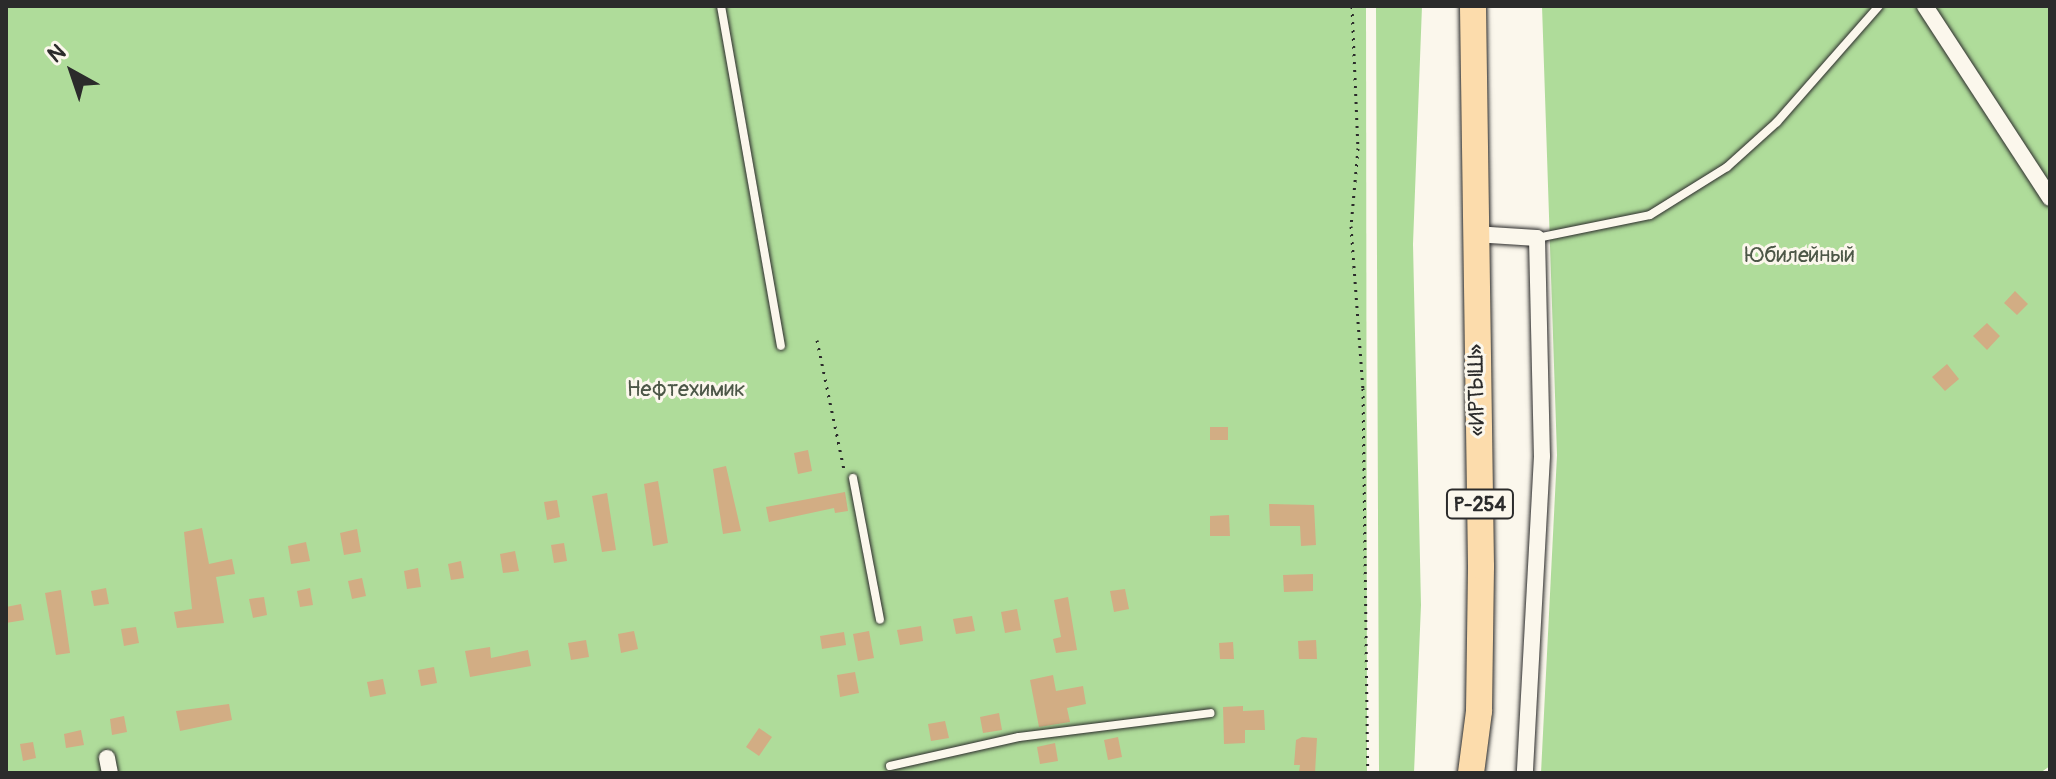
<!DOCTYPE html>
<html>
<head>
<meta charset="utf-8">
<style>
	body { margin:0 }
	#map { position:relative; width:2056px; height:779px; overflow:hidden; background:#fbf7ec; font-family:Pangolin,sans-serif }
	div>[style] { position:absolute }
	.green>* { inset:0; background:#afdc9a }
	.building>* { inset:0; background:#d2ad84 }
	.path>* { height:3px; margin-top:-1.5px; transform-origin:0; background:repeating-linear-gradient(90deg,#2b2b2b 0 2px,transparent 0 8px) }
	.roads { filter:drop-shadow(0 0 2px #2b2b2b) drop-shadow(0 0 2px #2b2b2b) }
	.service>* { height:8px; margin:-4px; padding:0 4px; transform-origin:4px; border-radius:4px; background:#fbf7ec }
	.minor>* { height:16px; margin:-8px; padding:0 8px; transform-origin:8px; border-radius:8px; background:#fbf7ec }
	.primary>* { height:26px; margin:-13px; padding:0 13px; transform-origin:13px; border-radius:13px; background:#fcdcac }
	span { translate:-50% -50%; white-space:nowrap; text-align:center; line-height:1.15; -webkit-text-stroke:6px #fbf7ec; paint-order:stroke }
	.shield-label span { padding:2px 6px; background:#fbf7ec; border:2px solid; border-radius:6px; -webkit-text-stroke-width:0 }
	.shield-label { font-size:20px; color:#2b2b2b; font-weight:700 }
	.park-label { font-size:22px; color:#4c5747 }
	.street-label { font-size:22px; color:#2b2b2b }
	.frame { position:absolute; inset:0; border:8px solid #2b2b2b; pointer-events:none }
	.north { position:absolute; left:32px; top:32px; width:80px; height:80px; -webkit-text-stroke:6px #fbf7ec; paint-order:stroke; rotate:320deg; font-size:22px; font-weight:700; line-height:32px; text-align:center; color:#2b2b2b }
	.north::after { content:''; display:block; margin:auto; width:28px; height:36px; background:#2b2b2b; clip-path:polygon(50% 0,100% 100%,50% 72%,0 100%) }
</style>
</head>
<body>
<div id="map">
	<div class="green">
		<i style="clip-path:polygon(6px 6px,1366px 6px,1367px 773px,6px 773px)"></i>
		<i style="clip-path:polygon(1376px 6px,1422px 6px,1413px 244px,1421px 605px,1414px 773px,1379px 773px)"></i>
		<i style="clip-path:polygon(1542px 6px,2050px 6px,2050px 766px,2040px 773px,1541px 773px,1557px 455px)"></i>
	</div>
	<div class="building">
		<i style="clip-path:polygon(2015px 291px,2028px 304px,2017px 315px,2004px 303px)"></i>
		<i style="clip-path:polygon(1987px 323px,2000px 336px,1987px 350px,1973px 336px)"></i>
		<i style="clip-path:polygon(1947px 364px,1959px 379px,1945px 391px,1932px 377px)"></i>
		<i style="clip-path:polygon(1210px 427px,1228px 427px,1228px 440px,1210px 440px)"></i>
		<i style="clip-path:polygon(808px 450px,812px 471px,798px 474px,794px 453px)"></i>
		<i style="clip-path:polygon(726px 466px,741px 531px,723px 534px,713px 469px)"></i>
		<i style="clip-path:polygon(658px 481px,668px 543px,653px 546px,644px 484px)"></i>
		<i style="clip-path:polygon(845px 492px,848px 511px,835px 513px,834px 508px,769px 522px,766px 507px)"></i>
		<i style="clip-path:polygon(607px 493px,616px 550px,602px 552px,592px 496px)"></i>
		<i style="clip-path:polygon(557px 500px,560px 517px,547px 520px,544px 502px)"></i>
		<i style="clip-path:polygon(1269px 504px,1314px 505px,1316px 545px,1301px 546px,1300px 526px,1270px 526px)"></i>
		<i style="clip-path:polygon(1229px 515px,1230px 536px,1210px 536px,1210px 516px)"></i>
		<i style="clip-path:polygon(202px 528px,209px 564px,232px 559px,235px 574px,216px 577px,224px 623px,177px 628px,174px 612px,192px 609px,184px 532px)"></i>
		<i style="clip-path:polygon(357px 529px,361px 552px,344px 555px,340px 533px)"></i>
		<i style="clip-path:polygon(306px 542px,310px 561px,291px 564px,288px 546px)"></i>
		<i style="clip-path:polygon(564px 543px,567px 561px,554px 563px,551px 545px)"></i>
		<i style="clip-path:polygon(515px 551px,519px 571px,503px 573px,500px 554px)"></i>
		<i style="clip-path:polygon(461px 561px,464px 578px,451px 580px,448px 564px)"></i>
		<i style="clip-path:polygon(418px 568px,421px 587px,407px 589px,404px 571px)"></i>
		<i style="clip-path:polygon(1313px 574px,1313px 591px,1284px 592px,1283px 575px)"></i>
		<i style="clip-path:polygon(362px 578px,366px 596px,352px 599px,348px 581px)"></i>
		<i style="clip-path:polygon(106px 588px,109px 604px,94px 606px,91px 591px)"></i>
		<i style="clip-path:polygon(310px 588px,313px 605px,300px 607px,297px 591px)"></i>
		<i style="clip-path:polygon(1125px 589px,1129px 609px,1114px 612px,1110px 591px)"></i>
		<i style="clip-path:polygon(61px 590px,70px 653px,56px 655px,45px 593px)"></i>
		<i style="clip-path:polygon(264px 597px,267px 615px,253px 618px,249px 599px)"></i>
		<i style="clip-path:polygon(1068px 597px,1077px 650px,1056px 653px,1053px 639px,1061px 637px,1054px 600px)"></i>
		<i style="clip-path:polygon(21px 604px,24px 620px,6px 623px,6px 607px)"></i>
		<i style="clip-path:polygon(1017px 609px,1021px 630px,1005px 633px,1001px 612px)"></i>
		<i style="clip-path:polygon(972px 616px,975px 631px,956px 634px,953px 619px)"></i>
		<i style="clip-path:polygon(921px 626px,923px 641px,900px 645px,897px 630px)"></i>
		<i style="clip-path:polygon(136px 627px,139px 643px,124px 646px,121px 629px)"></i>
		<i style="clip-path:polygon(634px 631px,638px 649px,621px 653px,618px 634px)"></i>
		<i style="clip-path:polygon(869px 631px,874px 658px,858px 661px,853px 634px)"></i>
		<i style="clip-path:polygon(844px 632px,846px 645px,822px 649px,820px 636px)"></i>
		<i style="clip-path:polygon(586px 640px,589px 657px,571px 660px,568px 643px)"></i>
		<i style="clip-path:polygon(1316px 640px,1317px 659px,1299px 659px,1298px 641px)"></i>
		<i style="clip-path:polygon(1233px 642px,1234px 659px,1220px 659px,1219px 643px)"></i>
		<i style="clip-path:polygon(490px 647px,491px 658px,528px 650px,531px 666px,470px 677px,465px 651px)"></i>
		<i style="clip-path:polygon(434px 667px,437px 683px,421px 686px,418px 670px)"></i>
		<i style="clip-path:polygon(855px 672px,859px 693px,840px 697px,837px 675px)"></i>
		<i style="clip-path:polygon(1053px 675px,1056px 691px,1083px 686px,1086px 704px,1067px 708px,1070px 722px,1039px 727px,1030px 680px)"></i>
		<i style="clip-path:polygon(383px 679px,386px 694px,370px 697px,367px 682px)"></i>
		<i style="clip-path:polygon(229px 704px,232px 720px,180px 731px,176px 711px)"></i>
		<i style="clip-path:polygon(1243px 706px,1243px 711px,1264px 710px,1265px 730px,1245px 730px,1245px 743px,1224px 744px,1223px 707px)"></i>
		<i style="clip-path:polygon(999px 713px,1002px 730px,983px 733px,980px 717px)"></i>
		<i style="clip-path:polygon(124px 716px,127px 732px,112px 735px,110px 719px)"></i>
		<i style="clip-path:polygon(945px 721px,949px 738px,931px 741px,928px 724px)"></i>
		<i style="clip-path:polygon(759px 728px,772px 737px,759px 756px,746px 747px)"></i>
		<i style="clip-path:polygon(81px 730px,84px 745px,66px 748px,64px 734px)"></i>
		<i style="clip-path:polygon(1118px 737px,1122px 757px,1108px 760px,1104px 740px)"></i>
		<i style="clip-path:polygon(1302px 737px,1317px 738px,1315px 773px,1299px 772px,1300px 765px,1294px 765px,1296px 740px)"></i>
		<i style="clip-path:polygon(33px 742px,36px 758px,23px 761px,20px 744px)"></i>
		<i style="clip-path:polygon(1055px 743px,1058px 761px,1040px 764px,1037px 747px)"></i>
	</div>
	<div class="path">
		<i style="left:1352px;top:6px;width:142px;rotate:87.6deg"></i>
		<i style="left:1358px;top:148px;width:78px;rotate:95.1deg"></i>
		<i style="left:1351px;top:226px;width:162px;rotate:85.8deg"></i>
		<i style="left:1363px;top:388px;width:385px;rotate:89.3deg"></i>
		<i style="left:817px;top:340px;width:132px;rotate:78.2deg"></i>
	</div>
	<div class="roads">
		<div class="service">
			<i style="left:721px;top:6px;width:345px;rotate:80deg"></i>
			<i style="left:1537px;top:238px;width:115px;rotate:-11.5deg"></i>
			<i style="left:1650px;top:215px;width:91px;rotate:-31.9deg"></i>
			<i style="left:1727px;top:167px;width:67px;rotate:-42deg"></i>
			<i style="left:1777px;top:122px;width:154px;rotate:-48.7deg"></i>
			<i style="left:853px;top:478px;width:144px;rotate:79.2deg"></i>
			<i style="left:890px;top:766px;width:132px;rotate:-12.7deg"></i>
			<i style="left:1019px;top:737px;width:193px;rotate:-7.1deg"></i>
		</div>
		<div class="minor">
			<i style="left:1925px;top:6px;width:229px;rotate:56.9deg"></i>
			<i style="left:1474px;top:234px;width:63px;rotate:3.6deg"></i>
			<i style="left:1537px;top:238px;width:218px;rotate:88.7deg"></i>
			<i style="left:1542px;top:456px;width:317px;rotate:93.1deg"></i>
			<i style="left:107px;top:758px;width:15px;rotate:79deg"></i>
		</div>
		<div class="primary">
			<i style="left:1471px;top:773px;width:63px;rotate:-82.6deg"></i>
			<i style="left:1479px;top:711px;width:145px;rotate:-89.2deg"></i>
			<i style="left:1481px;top:566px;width:560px;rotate:-90.82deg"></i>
		</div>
	</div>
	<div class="shield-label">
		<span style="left:1480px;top:504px">Р-254</span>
	</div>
	<div class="park-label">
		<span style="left:1800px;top:256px">Юбилейный</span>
		<span style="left:686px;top:390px">Нефтехимик</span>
	</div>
	<div class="street-label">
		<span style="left:1477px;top:390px;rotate:-91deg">«ИРТЫШ»</span>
	</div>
	<div class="frame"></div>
	<div class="north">N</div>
</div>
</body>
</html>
